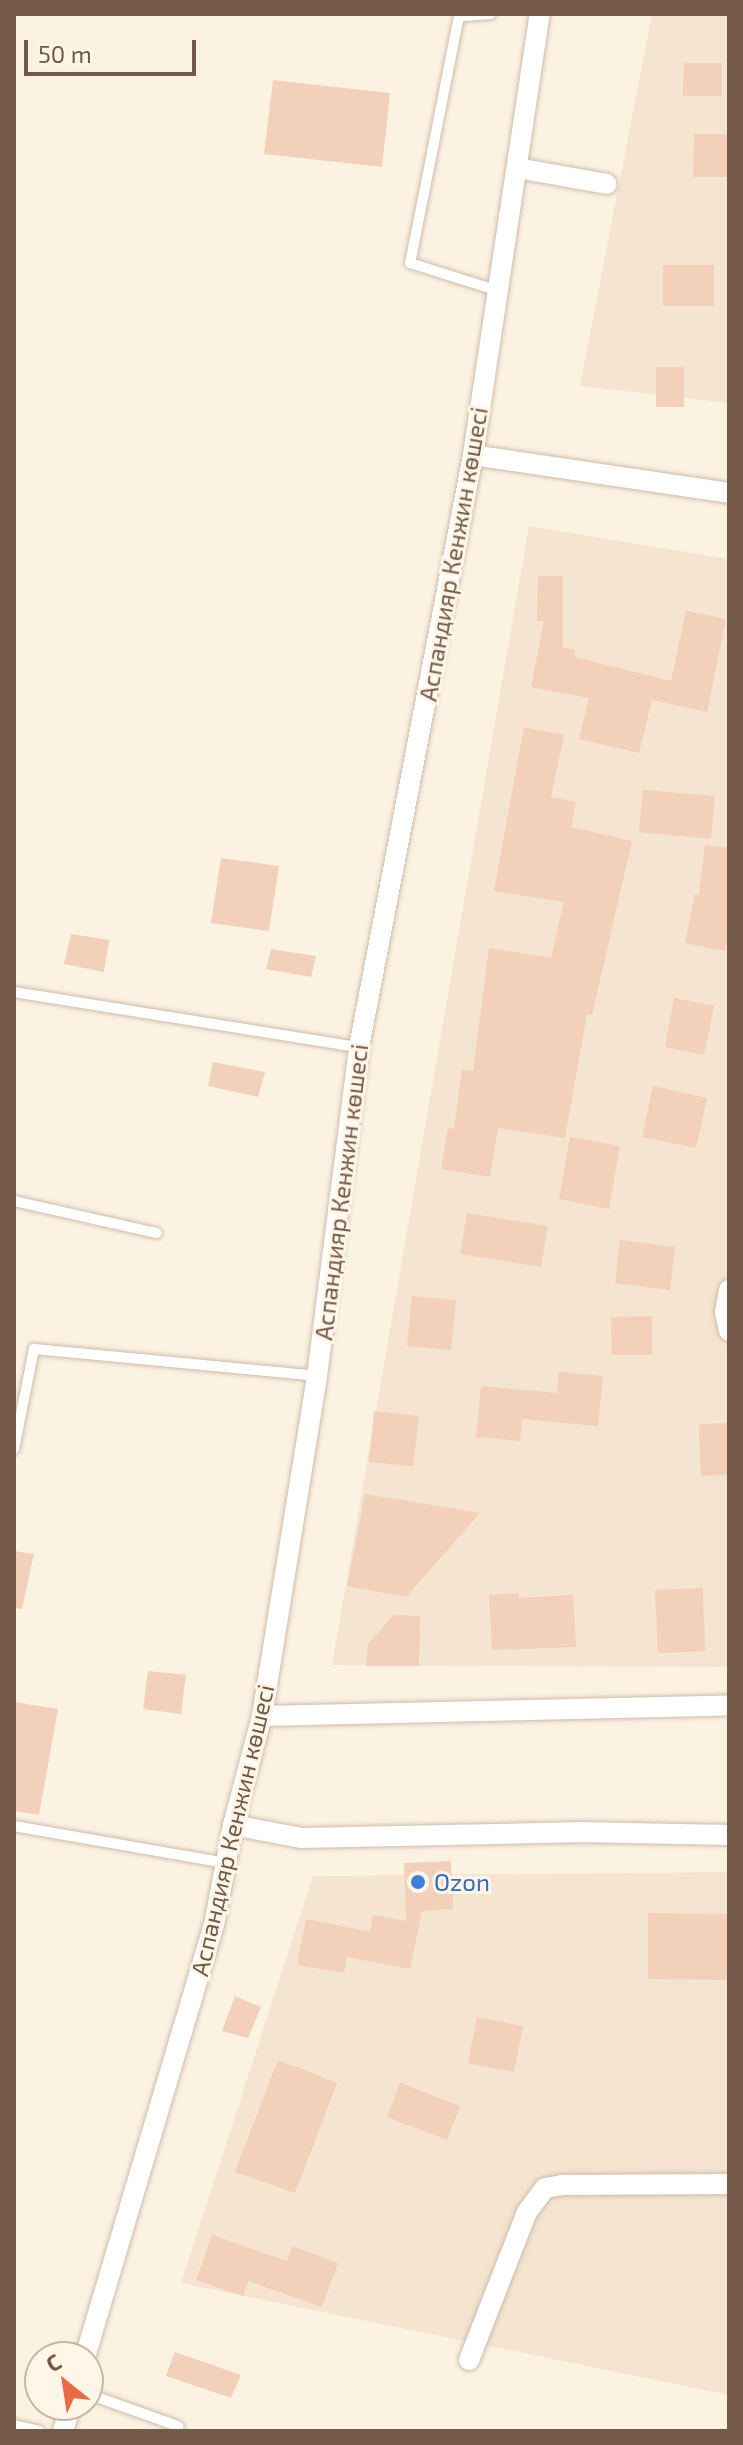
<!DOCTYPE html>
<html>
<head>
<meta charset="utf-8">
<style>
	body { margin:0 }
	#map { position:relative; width:743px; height:2445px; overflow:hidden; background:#fcf2e2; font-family:"Exo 2",sans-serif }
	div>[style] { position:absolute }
	.residential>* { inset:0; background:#f4e4d0 }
	.building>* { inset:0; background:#f2d0b9 }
	.roads { filter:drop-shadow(0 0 2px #d0bcac) drop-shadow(0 0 2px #d0bcac) }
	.service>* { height:10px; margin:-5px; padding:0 5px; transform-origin:5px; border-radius:5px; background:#fff }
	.minor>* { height:20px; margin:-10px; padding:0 10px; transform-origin:10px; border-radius:10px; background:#fff }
	.dots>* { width:22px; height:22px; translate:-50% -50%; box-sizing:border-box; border:4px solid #fff6e8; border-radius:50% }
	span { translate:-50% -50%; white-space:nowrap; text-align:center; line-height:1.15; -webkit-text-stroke:6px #fff6e8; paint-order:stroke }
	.street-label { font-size:24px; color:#745848 }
	.shop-label { font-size:24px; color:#366cbe }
	.left { translate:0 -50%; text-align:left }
	.frame { position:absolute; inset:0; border:16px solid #745848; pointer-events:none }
	.north { position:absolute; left:24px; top:2341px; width:80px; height:80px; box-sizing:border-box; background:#fff6e8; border:2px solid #c7b7a8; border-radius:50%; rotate:330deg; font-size:22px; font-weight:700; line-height:32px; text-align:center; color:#745848 }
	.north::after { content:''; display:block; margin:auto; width:28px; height:36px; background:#e86b45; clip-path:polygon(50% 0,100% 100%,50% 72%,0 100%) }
	.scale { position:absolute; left:24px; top:40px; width:172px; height:36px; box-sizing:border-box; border:4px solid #745848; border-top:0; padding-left:10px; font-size:24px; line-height:28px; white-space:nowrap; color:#745848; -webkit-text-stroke:6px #fff6e8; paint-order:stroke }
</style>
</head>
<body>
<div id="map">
	<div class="residential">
		<i style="clip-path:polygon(652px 14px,729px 14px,729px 403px,580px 386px)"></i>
		<i style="clip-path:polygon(529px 526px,729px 559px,729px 1667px,332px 1665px)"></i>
		<i style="clip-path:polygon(729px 1872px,729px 2395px,181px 2283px,313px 1876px)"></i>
	</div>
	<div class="building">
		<i style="clip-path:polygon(684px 63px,722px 63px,722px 96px,683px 96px)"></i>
		<i style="clip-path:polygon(273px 80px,390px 93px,382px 167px,264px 154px)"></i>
		<i style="clip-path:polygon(694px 134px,729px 134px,729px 177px,693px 177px)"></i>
		<i style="clip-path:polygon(663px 265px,714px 265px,714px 306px,663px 306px)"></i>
		<i style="clip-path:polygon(656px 367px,684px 367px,684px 407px,656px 407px)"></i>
		<i style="clip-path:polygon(538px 576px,563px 576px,563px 648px,575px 650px,574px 657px,671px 681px,686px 611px,726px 619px,707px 712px,652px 700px,639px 753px,579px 739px,589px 698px,531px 687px,544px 621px,537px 621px)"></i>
		<i style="clip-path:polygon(524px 727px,564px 735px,551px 797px,576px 802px,571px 827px,632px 841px,592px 1015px,587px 1014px,565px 1138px,498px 1128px,490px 1177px,441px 1169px,448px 1128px,454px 1129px,462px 1070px,473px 1071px,489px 948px,551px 958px,564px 902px,494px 891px)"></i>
		<i style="clip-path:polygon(643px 790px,715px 796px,711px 839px,639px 832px)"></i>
		<i style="clip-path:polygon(705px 845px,729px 848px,729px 930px,725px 951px,685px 943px,695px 894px,699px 895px)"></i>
		<i style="clip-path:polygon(221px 858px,279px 866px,269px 931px,211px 923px)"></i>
		<i style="clip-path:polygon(71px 934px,109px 940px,104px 972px,64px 964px)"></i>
		<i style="clip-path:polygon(271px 949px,316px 956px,311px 977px,266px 969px)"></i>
		<i style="clip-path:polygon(674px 998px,714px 1006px,704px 1055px,665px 1047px)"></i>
		<i style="clip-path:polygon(213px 1062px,265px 1072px,258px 1097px,208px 1086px)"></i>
		<i style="clip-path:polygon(653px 1086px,707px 1098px,696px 1148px,642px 1137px)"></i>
		<i style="clip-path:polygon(570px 1137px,620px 1146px,609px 1209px,559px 1199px)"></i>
		<i style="clip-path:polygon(467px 1213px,548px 1226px,541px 1267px,460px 1254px)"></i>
		<i style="clip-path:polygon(620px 1240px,675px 1247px,670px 1290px,615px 1283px)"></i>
		<i style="clip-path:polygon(412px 1296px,456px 1300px,451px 1350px,407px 1346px)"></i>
		<i style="clip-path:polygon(652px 1316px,652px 1355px,612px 1355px,611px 1317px)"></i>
		<i style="clip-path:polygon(559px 1372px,603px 1376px,598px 1426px,522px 1419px,520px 1441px,476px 1437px,481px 1386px,557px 1393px)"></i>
		<i style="clip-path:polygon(374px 1411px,419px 1416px,413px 1466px,369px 1462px)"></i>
		<i style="clip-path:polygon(729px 1423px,729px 1475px,701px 1476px,699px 1424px)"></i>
		<i style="clip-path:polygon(365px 1494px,480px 1513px,406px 1597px,347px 1586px)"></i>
		<i style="clip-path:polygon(14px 1551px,34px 1554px,22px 1609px,14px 1608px)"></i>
		<i style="clip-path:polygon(703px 1588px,705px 1651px,658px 1653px,655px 1590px)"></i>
		<i style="clip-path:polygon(519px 1593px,519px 1598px,573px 1595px,576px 1647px,492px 1650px,489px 1595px)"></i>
		<i style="clip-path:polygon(394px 1615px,420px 1616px,419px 1666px,366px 1666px,368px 1644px)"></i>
		<i style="clip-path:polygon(148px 1671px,186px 1675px,181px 1714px,143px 1709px)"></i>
		<i style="clip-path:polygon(14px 1702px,58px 1709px,39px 1815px,14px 1811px)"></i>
		<i style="clip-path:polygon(451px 1861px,453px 1909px,422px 1911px,410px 1969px,347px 1957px,344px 1973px,297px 1965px,306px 1919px,370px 1932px,373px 1915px,406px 1921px,404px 1863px)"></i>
		<i style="clip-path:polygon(648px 1913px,729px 1914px,729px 1980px,648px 1979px)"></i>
		<i style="clip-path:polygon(235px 1996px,261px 2007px,248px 2038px,222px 2031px)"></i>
		<i style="clip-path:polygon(477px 2017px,523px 2026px,514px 2072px,468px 2063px)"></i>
		<i style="clip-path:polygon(278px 2060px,337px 2083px,295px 2193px,235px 2172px)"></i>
		<i style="clip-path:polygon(400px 2083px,460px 2106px,447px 2140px,387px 2117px)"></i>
		<i style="clip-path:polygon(212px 2235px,287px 2261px,292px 2246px,338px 2263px,322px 2307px,248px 2281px,243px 2296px,196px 2280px)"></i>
		<i style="clip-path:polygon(175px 2352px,241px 2375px,231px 2398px,166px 2376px)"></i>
	</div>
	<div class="roads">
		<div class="service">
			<i style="left:491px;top:14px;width:32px;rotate:176deg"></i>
			<i style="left:459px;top:16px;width:252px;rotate:101.2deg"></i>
			<i style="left:410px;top:263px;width:93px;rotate:17.5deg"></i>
			<i style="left:14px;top:992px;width:349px;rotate:9.1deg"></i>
			<i style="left:14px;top:1201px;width:146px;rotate:12.7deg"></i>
			<i style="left:14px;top:1449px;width:102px;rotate:-78.7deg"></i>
			<i style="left:34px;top:1349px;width:284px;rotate:5.4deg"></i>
			<i style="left:14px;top:1826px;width:215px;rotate:9.9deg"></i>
			<i style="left:88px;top:2394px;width:96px;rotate:19.6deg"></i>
			<i style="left:14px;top:2425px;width:26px;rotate:13deg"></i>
		</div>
		<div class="minor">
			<i style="left:517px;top:168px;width:91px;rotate:10.1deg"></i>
			<i style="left:473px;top:455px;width:259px;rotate:8.4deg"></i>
			<i style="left:729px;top:1290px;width:22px;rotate:100deg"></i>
			<i style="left:725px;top:1312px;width:19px;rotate:78deg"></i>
			<i style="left:262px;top:1716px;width:467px;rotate:-1.3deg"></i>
			<i style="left:233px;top:1825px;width:69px;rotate:10.8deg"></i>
			<i style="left:301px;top:1838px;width:276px;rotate:-1.2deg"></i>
			<i style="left:577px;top:1832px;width:152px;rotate:1.1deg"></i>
			<i style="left:85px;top:2357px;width:451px;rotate:-73.4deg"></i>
			<i style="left:214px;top:1925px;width:102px;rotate:-79.2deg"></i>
			<i style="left:233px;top:1825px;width:113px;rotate:-75.1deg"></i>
			<i style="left:262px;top:1716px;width:344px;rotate:-80.8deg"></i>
			<i style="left:317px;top:1376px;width:332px;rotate:-82.7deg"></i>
			<i style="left:359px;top:1047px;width:603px;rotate:-79.1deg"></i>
			<i style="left:473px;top:455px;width:446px;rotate:-81.4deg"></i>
			<i style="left:469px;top:2360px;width:159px;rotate:-68.6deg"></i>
			<i style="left:527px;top:2212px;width:30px;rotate:-53deg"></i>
			<i style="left:545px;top:2188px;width:17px;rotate:-10deg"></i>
			<i style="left:562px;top:2185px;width:167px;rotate:-0.3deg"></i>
			<i style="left:63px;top:2431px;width:27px;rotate:-73deg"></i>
		</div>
	</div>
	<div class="dots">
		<i style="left:418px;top:1882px;background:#3f7fe0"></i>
	</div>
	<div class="street-label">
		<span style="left:453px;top:554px;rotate:-80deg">Аспандияр Кенжин көшесі</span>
		<span style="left:341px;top:1192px;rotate:-83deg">Аспандияр Кенжин көшесі</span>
		<span style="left:232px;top:1830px;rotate:-77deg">Аспандияр Кенжин көшесі</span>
	</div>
	<div class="shop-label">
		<span class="left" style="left:434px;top:1882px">Ozon</span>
	</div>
	<div class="frame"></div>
	<div class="north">С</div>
	<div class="scale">50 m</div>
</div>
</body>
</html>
